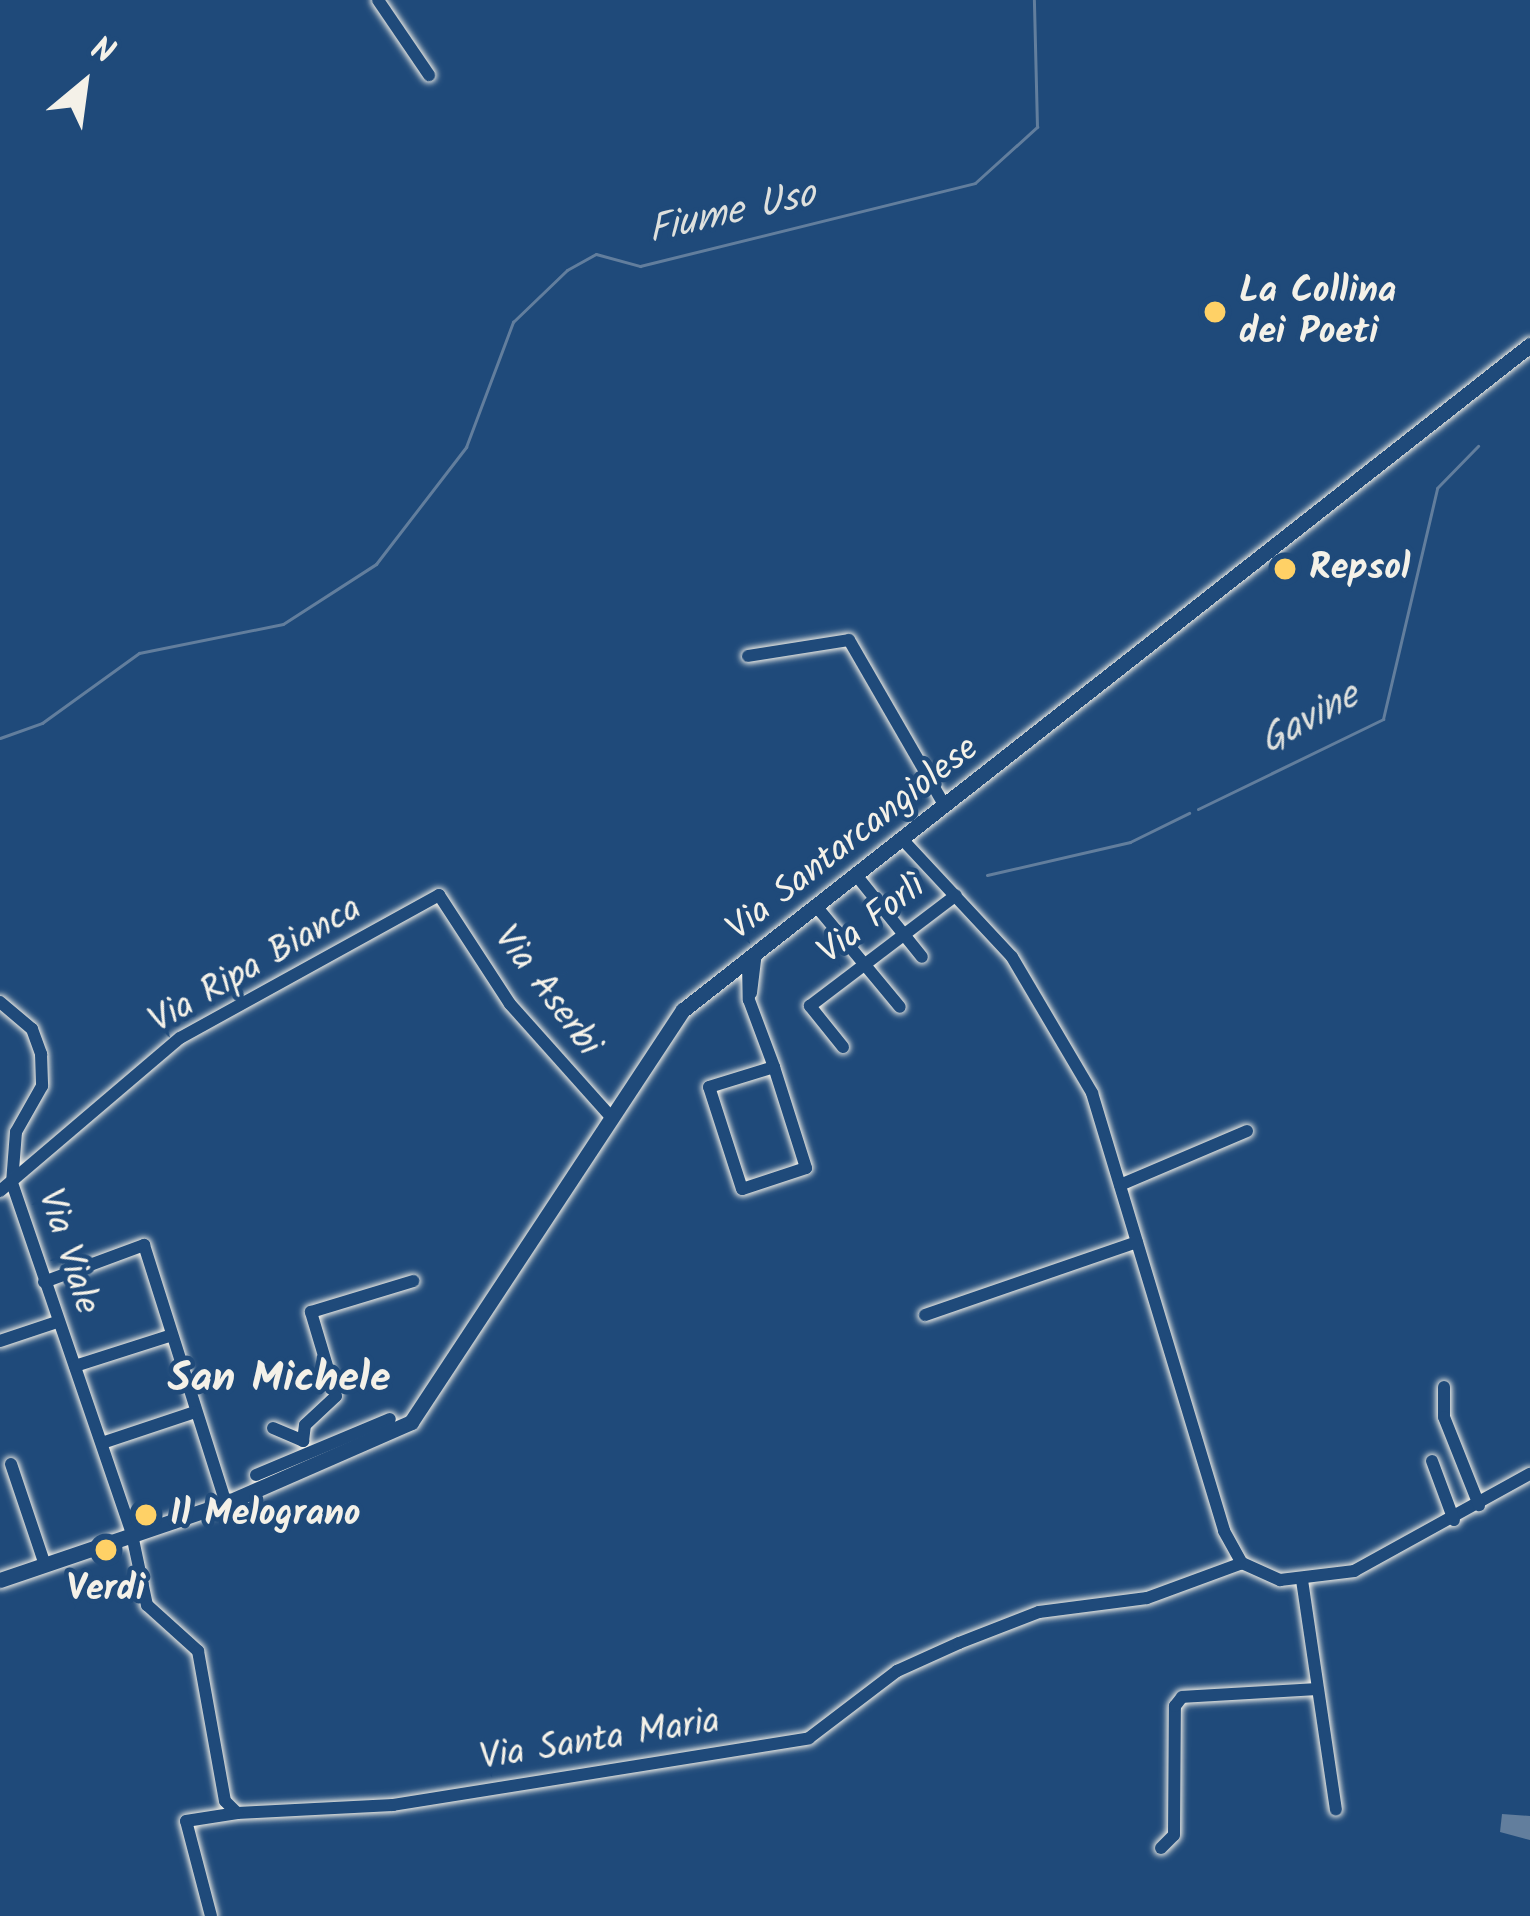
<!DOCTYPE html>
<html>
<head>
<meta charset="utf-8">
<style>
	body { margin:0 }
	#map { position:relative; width:1530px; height:1916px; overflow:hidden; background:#1f4a7a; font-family:Kalam,sans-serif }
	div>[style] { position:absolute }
	.water>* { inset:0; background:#627e9d }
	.stream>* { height:3px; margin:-1.5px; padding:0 1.5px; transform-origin:1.5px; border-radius:1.5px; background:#627e9d }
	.roads { filter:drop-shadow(0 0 3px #f4f1e8) drop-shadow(0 0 3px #f4f1e8) }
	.minor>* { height:12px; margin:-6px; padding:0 6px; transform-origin:6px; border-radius:6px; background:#1f4a7a }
	.major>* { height:15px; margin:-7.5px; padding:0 7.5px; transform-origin:7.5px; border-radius:7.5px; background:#1f4a7a }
	.dots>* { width:33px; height:33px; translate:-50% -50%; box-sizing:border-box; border:6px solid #1f4a7a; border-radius:50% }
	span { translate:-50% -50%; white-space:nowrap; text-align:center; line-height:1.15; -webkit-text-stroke:9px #1f4a7a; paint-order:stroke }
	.poi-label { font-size:36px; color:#f4f1e8; font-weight:700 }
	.left { translate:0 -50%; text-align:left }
	.street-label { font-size:36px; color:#f4f1e8 }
	.water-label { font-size:39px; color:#dee0dd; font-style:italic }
	.quarter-label { font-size:42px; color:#f4f1e8; font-weight:700 }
	.north { position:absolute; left:24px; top:24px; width:120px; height:120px; -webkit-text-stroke:9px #1f4a7a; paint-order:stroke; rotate:29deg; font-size:33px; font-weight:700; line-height:48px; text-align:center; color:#f4f1e8 }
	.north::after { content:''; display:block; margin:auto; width:42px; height:54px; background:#f4f1e8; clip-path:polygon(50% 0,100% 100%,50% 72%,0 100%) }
</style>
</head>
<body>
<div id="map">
	<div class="water">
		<i style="clip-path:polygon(1502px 1814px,1530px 1816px,1530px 1840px,1500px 1832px)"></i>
	</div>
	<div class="stream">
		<i style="left:0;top:738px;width:45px;rotate:-19.7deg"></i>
		<i style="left:42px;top:723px;width:120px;rotate:-35.8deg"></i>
		<i style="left:139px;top:653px;width:147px;rotate:-11.4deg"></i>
		<i style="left:283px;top:624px;width:111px;rotate:-32.8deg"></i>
		<i style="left:376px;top:564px;width:148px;rotate:-52.4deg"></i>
		<i style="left:466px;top:447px;width:134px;rotate:-69.4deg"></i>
		<i style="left:513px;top:322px;width:75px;rotate:-43.9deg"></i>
		<i style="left:567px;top:270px;width:33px;rotate:-29deg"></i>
		<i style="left:596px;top:254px;width:46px;rotate:15.3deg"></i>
		<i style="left:640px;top:266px;width:345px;rotate:-13.9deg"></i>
		<i style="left:975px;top:183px;width:84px;rotate:-42.1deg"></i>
		<i style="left:1037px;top:127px;width:127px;rotate:-91.4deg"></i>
		<i style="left:1198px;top:809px;width:206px;rotate:-25.9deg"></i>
		<i style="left:1383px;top:719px;width:237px;rotate:-76.8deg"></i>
		<i style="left:1437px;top:488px;width:59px;rotate:-45.7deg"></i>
		<i style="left:987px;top:875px;width:147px;rotate:-13deg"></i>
		<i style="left:1130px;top:842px;width:66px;rotate:-26.2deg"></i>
	</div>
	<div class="roads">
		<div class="minor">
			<i style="left:378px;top:0;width:91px;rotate:55.8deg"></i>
			<i style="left:748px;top:656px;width:102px;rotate:-9deg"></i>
			<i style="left:849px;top:640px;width:192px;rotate:60deg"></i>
			<i style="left:902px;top:839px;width:161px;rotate:47deg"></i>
			<i style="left:1012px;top:957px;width:158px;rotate:59.5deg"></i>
			<i style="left:1092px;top:1093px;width:457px;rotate:73.2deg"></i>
			<i style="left:1224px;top:1531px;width:37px;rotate:61deg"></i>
			<i style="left:1242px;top:1563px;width:42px;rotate:24.1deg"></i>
			<i style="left:1280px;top:1580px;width:75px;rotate:-6.9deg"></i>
			<i style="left:1354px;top:1571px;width:201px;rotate:-28.9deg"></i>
			<i style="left:856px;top:875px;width:105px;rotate:51.2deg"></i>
			<i style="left:816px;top:906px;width:131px;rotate:50.3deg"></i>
			<i style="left:748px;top:961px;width:39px;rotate:89deg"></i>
			<i style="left:749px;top:1000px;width:72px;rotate:69.5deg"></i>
			<i style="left:774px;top:1067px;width:106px;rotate:72.4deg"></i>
			<i style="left:806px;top:1168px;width:67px;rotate:161.8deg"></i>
			<i style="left:742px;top:1189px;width:107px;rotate:-107.9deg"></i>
			<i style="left:709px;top:1087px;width:68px;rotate:-17.1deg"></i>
			<i style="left:751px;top:993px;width:39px;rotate:-83deg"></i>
			<i style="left:0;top:1002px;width:42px;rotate:40.2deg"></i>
			<i style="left:32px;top:1029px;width:27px;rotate:70deg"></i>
			<i style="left:41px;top:1054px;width:32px;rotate:88deg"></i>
			<i style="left:42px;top:1086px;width:53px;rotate:119.5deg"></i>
			<i style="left:16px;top:1132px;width:51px;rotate:94.5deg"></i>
			<i style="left:12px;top:1183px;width:367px;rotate:71.1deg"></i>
			<i style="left:131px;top:1530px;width:77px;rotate:78deg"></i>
			<i style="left:147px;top:1605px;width:69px;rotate:42deg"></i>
			<i style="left:198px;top:1651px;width:152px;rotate:79.8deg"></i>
			<i style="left:225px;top:1801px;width:17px;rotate:45deg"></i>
			<i style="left:237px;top:1813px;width:156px;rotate:-2.9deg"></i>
			<i style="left:393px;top:1805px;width:421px;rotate:-9.1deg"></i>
			<i style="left:809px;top:1738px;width:111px;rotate:-37.3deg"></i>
			<i style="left:897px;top:1671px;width:68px;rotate:-24.3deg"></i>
			<i style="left:959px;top:1643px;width:86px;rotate:-21.2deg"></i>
			<i style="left:1039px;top:1612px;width:109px;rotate:-7.4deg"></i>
			<i style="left:1147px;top:1598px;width:101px;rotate:-20.2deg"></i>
			<i style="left:843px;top:1047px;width:53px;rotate:-128.8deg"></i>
			<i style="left:810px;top:1006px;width:183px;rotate:-37.2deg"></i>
			<i style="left:1120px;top:1185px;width:138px;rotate:-23deg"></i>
			<i style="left:0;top:1191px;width:236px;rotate:-40.4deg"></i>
			<i style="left:180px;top:1038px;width:296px;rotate:-28.9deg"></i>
			<i style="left:439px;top:895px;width:130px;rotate:56.9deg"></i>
			<i style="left:510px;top:1004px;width:153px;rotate:48.2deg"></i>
			<i style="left:44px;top:1282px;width:107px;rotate:-20.3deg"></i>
			<i style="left:144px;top:1245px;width:271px;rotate:72.4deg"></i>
			<i style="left:925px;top:1315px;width:224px;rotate:-19deg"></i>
			<i style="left:0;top:1341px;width:60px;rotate:-18.4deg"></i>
			<i style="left:75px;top:1366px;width:102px;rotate:-17.7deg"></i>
			<i style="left:1444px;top:1387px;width:30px;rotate:90deg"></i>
			<i style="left:1444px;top:1417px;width:95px;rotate:68.3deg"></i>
			<i style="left:273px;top:1428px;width:33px;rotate:23deg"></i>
			<i style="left:303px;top:1441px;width:16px;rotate:-83deg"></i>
			<i style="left:305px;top:1425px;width:42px;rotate:-43.1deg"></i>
			<i style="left:336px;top:1396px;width:88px;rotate:-106.6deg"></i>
			<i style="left:311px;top:1312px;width:107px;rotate:-16.9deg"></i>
			<i style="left:102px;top:1443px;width:98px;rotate:-18.4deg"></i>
			<i style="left:1432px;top:1461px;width:63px;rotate:69.6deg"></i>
			<i style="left:11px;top:1464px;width:107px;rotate:71.4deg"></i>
			<i style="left:256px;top:1475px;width:145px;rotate:-22.7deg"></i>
			<i style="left:1302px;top:1580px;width:232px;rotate:81.6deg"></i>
			<i style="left:1161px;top:1848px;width:18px;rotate:-45deg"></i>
			<i style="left:1174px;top:1835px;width:129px;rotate:-89.6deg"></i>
			<i style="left:1175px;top:1706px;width:11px;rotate:-52deg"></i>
			<i style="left:1182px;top:1697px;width:134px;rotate:-3.4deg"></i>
			<i style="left:211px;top:1916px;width:98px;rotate:-104.7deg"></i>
			<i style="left:186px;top:1821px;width:52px;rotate:-8.9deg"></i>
		</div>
		<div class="major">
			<i style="left:0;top:1580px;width:239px;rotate:-18.8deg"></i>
			<i style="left:226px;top:1503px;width:202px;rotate:-23.6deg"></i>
			<i style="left:411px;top:1422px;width:494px;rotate:-56.6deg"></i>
			<i style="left:683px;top:1010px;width:1077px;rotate:-38.14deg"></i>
		</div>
	</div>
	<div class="dots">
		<i style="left:1215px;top:312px;background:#ffd166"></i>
		<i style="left:1285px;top:569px;background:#ffd166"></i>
		<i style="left:146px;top:1515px;background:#ffd166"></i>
		<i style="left:106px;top:1550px;background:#ffd166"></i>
	</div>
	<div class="poi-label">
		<span class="left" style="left:1239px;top:312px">La Collina<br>dei Poeti</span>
		<span class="left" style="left:1309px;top:569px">Repsol</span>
		<span class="left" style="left:170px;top:1515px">Il Melograno</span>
		<span style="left:106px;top:1590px">Verdi</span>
	</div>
	<div class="street-label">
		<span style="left:853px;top:839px;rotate:-38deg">Via Santarcangiolese</span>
		<span style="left:872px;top:920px;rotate:-37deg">Via Forlì</span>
		<span style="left:256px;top:966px;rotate:-30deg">Via Ripa Bianca</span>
		<span style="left:546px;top:992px;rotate:53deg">Via Aserbi</span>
		<span style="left:67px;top:1252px;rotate:72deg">Via Viale</span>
		<span style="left:600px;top:1741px;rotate:-9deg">Via Santa Maria</span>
	</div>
	<div class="water-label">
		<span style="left:732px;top:214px;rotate:-13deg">Fiume Uso</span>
		<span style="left:1310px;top:720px;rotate:-29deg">Gavine</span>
	</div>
	<div class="quarter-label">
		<span style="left:279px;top:1380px">San Michele</span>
	</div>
	<div class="north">N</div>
</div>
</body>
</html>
